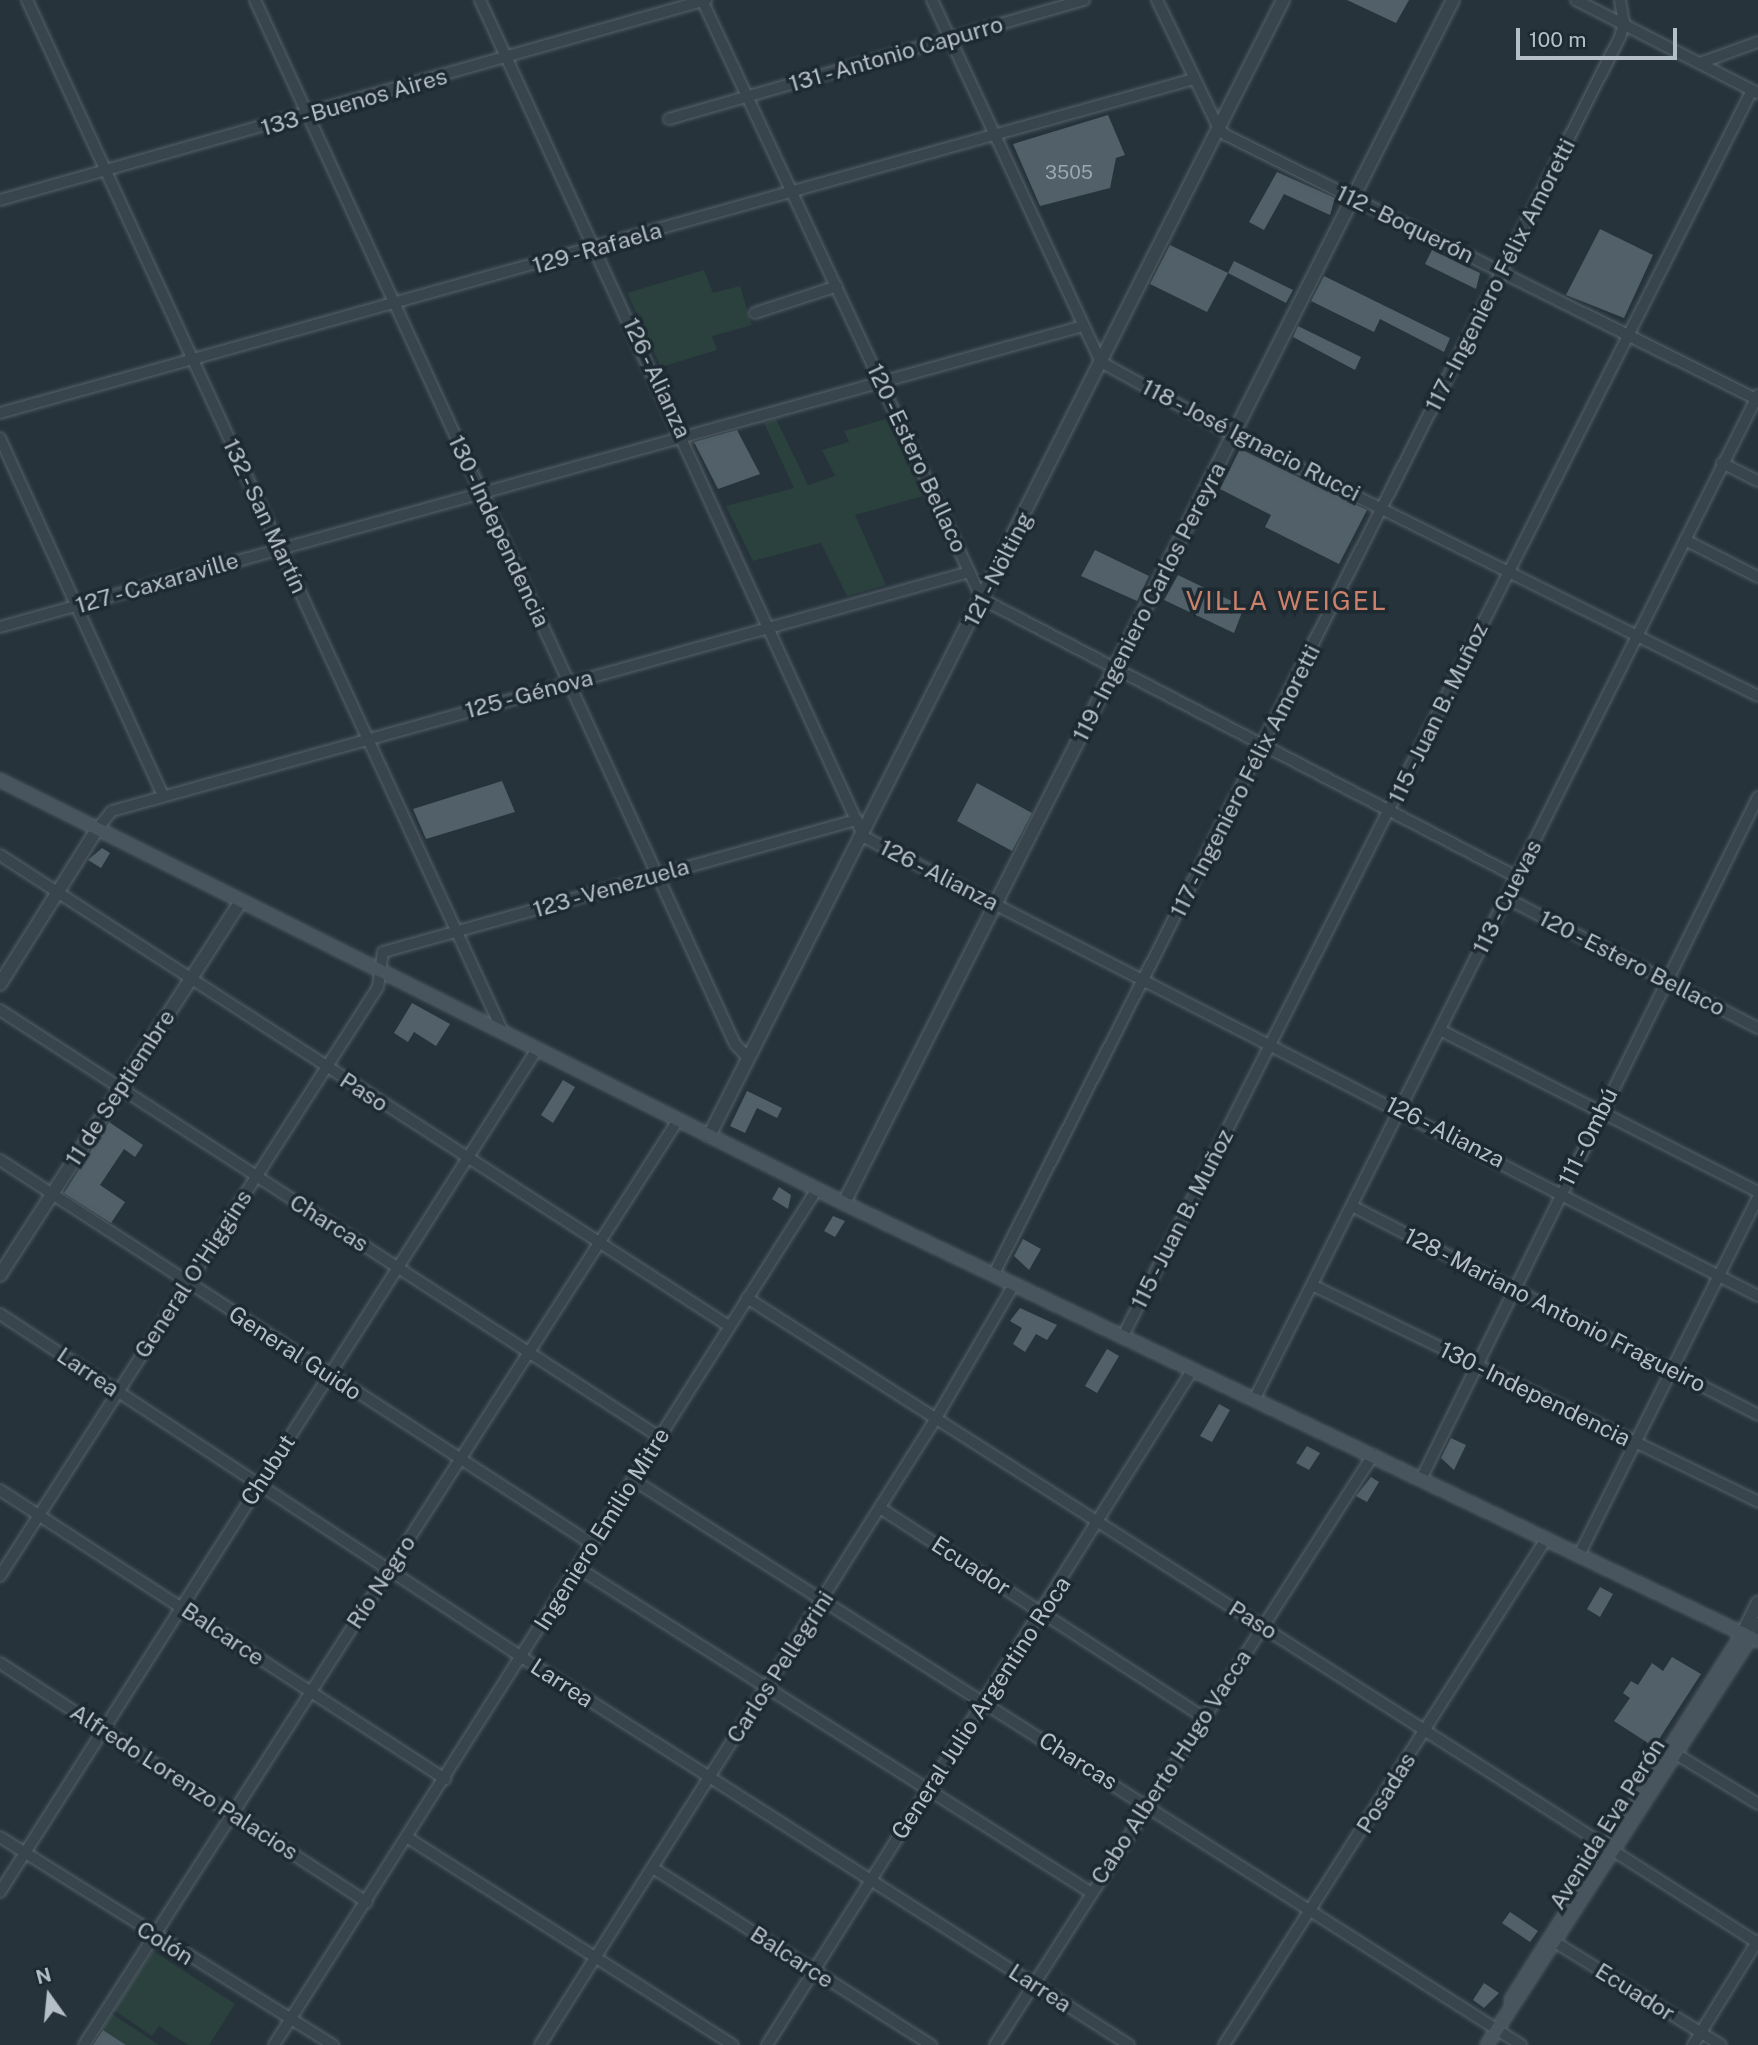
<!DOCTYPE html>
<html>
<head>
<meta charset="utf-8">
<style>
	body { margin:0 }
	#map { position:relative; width:1758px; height:2045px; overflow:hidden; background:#26333b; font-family:"Public Sans",sans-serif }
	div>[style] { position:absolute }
	.green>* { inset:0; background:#2b413e }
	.building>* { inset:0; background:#516069 }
	.roads { filter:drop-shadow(0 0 2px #57626a) drop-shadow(0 0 2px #57626a) }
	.minor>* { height:10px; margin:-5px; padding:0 5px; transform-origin:5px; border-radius:5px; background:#39454c }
	.tertiary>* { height:12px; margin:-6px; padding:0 6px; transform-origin:6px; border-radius:6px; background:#39454c }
	.secondary>* { height:12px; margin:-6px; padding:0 6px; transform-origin:6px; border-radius:6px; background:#48555e }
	span { translate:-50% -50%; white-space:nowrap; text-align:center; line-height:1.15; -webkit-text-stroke:7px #1e2a31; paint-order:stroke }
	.number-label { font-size:19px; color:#9ca7b0 }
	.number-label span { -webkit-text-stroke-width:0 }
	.street-label { font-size:23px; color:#b5bfc7 }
	.quarter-label { font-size:26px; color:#cc816b; letter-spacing:2px }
	.north { position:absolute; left:14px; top:1961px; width:70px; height:70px; -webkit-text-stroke:5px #1e2a31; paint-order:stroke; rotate:345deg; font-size:19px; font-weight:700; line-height:28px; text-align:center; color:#b5bfc7 }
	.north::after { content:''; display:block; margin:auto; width:24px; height:32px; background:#b5bfc7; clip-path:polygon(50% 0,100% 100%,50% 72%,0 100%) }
	.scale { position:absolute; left:1516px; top:28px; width:161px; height:32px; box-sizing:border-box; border:4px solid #b5bfc7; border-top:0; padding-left:9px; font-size:21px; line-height:24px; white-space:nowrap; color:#b5bfc7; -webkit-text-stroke:5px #1e2a31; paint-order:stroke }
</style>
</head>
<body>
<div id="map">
	<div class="green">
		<i style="clip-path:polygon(704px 270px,713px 293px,740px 286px,752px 325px,712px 336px,717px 350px,661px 367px,627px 293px)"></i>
		<i style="clip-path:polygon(776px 419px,808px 485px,835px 476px,822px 450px,849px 442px,844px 431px,886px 419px,923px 496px,855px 515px,886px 585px,847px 596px,821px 543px,753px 561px,726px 506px,794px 488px,764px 423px)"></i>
		<i style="clip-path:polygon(153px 1951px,235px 2004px,209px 2045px,188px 2045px,159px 2026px,152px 2036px,114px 2010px)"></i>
		<i style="clip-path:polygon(112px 2014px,159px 2045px,126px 2045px,102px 2029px)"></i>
	</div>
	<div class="building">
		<i style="clip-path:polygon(1347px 0,1409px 0,1396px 23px)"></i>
		<i style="clip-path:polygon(1108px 115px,1125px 155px,1116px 158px,1110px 188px,1040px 206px,1013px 144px)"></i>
		<i style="clip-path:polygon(1277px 172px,1335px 198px,1330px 215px,1284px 194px,1264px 230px,1249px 222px)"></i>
		<i style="clip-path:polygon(1600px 229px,1653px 255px,1624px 318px,1566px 295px)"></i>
		<i style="clip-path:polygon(1170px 245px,1228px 273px,1207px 312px,1150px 284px)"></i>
		<i style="clip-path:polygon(1432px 250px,1480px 273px,1476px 289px,1425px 264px)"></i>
		<i style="clip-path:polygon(1234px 261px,1293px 290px,1286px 303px,1228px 273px)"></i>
		<i style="clip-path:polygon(1324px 276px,1450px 338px,1444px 352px,1380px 319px,1374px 332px,1311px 301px)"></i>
		<i style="clip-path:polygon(1298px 326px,1361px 357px,1355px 370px,1293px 337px)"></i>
		<i style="clip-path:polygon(737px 430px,760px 474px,718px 489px,694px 442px)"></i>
		<i style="clip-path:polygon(1240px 449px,1367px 510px,1339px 564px,1265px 527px,1271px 515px,1220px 489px)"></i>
		<i style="clip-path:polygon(1095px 550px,1149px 576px,1137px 601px,1081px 576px)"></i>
		<i style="clip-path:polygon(1178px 575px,1244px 607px,1234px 633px,1164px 600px)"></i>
		<i style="clip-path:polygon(502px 781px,515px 812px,426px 839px,413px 809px)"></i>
		<i style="clip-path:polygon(977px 783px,1032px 813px,1012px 851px,957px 821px)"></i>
		<i style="clip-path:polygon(102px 848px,110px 853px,101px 868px,88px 860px)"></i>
		<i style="clip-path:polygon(412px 1003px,450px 1024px,436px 1046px,414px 1032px,408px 1042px,394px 1033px)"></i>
		<i style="clip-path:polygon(563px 1080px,575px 1087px,553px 1123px,541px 1115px)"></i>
		<i style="clip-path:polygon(747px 1091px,782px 1108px,777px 1118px,757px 1108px,745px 1133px,730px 1126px)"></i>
		<i style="clip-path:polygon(109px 1122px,143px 1145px,135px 1157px,124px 1149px,100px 1185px,125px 1202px,111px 1223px,64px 1193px)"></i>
		<i style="clip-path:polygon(779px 1187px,791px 1195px,788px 1209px,772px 1199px)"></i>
		<i style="clip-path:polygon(833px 1216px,845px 1221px,835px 1237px,824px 1231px)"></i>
		<i style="clip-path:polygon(1023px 1239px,1041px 1249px,1029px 1270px,1014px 1256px)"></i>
		<i style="clip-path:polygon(1020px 1308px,1057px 1325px,1047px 1340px,1036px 1334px,1025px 1352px,1013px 1344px,1022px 1328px,1010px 1321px)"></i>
		<i style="clip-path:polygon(1107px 1349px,1119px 1356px,1097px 1393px,1085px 1386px)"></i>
		<i style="clip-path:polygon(1219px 1404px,1230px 1410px,1212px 1442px,1200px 1436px)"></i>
		<i style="clip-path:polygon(1451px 1438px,1466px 1445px,1454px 1470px,1441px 1458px)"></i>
		<i style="clip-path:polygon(1307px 1446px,1320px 1453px,1309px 1470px,1296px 1463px)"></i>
		<i style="clip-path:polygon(1371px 1477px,1379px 1482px,1367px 1502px,1356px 1496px)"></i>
		<i style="clip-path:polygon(1600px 1587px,1613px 1594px,1600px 1617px,1587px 1609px)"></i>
		<i style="clip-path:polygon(1672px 1657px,1701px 1674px,1654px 1747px,1614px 1721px,1630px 1698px,1623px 1693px,1631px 1681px,1638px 1685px,1652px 1663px,1663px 1671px)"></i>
		<i style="clip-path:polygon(1510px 1912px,1538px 1931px,1530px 1942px,1502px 1923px)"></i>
		<i style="clip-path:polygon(1484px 1983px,1499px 1993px,1484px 2008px,1473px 2000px)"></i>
		<i style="clip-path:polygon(103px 2030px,126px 2045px,93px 2045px)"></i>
	</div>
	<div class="roads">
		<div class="minor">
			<i style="left:27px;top:0;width:1136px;rotate:65.24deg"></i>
			<i style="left:255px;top:0;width:1149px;rotate:65.31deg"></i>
			<i style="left:735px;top:1044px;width:19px;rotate:47deg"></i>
			<i style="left:480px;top:0;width:921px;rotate:65.36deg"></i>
			<i style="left:864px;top:837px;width:1005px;rotate:27.18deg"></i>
			<i style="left:702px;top:0;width:661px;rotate:64.95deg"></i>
			<i style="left:982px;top:599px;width:603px;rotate:27.46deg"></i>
			<i style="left:932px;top:0;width:400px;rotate:65deg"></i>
			<i style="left:1101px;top:362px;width:151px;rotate:28.9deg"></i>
			<i style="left:1233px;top:435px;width:586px;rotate:26.43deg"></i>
			<i style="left:1157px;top:0;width:143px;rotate:64.3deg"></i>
			<i style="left:1219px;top:129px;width:9px;rotate:41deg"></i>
			<i style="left:1226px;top:135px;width:594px;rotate:26.48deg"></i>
			<i style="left:1576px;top:0;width:204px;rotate:27.1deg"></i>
			<i style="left:1700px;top:63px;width:62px;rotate:-19.9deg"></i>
			<i style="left:669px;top:119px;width:432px;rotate:-16deg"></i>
			<i style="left:0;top:200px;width:734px;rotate:-15.82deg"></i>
			<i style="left:755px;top:313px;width:86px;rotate:-18.2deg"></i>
			<i style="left:0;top:413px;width:1240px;rotate:-15.63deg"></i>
			<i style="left:0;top:438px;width:393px;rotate:65.5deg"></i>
			<i style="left:1722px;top:463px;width:40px;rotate:26.6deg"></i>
			<i style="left:1685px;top:540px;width:82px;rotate:26.9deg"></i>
			<i style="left:0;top:627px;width:1124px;rotate:-15.53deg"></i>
			<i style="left:98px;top:828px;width:22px;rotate:-51deg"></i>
			<i style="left:112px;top:811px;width:890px;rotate:-15.58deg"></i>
			<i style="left:0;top:855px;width:868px;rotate:32.87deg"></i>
			<i style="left:1506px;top:898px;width:284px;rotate:27.3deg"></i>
			<i style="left:0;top:1010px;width:784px;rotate:32.92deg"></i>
			<i style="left:1440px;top:1030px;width:357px;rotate:27deg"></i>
			<i style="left:0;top:1160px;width:706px;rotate:32.97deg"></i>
			<i style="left:1352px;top:1206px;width:457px;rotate:27.2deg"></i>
			<i style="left:994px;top:1274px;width:1386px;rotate:-63.16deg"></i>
			<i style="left:1620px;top:37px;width:15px;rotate:-74deg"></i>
			<i style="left:1624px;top:23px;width:23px;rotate:-100deg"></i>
			<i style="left:1312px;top:1285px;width:496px;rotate:25.9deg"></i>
			<i style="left:747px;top:1298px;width:1199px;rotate:32.54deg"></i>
			<i style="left:0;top:1314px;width:626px;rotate:33.33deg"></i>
			<i style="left:523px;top:1658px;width:719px;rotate:32.56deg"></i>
			<i style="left:1123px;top:1336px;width:1396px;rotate:-63.21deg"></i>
			<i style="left:1255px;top:1398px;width:1122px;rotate:-63.37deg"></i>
			<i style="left:632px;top:1479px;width:1054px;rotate:32.48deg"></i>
			<i style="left:1421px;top:1479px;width:761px;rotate:-63.7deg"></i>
			<i style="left:0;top:1490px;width:531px;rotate:33deg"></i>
			<i style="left:880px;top:1508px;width:385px;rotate:32.9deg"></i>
			<i style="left:1579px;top:1555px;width:400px;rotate:-63.4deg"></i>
			<i style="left:578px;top:1568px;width:606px;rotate:32.33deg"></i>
			<i style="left:0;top:1576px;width:700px;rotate:-57.31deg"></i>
			<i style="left:378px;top:987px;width:35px;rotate:-82deg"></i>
			<i style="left:383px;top:952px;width:492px;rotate:-15.6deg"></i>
			<i style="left:0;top:1663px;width:438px;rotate:33.1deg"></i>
			<i style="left:1671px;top:1751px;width:102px;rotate:31.3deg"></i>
			<i style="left:0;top:1837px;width:393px;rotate:32deg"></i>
			<i style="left:408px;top:1838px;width:385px;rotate:32.5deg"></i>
			<i style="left:653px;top:1868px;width:330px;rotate:32.5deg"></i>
			<i style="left:0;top:1892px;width:1000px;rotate:-57.5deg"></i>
			<i style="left:1550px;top:1939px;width:201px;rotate:31.8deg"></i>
			<i style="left:84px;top:2045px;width:1099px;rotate:-57.29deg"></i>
			<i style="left:274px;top:2045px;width:1014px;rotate:-57.61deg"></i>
			<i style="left:540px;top:2045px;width:739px;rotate:-57.71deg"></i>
			<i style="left:935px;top:1420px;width:157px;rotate:-59.8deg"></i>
			<i style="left:767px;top:2045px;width:799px;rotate:-57.78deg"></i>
			<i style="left:995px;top:2045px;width:701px;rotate:-57.35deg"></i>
			<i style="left:1224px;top:2045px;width:600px;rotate:-57.53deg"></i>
			<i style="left:1693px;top:2045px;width:123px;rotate:-58.2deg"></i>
		</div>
		<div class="tertiary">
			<i style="left:0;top:984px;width:184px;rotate:-57.9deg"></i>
			<i style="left:709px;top:1136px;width:1273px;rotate:-63.19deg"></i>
			<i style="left:844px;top:1203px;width:1348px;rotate:-63.15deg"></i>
			<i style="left:0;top:1275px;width:445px;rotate:-57.2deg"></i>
			<i style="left:1743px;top:1633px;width:34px;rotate:-64deg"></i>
			<i style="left:1751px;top:1637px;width:15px;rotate:-62deg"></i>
		</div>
		<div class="secondary">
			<i style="left:0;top:780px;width:944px;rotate:26.62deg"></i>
			<i style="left:844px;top:1203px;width:1014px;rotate:25.6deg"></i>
			<i style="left:1511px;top:2000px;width:434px;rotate:-57.7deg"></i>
			<i style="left:1487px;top:2045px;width:486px;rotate:-57.1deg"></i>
		</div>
	</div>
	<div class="number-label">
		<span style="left:1069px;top:173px">3505</span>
	</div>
	<div class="street-label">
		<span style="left:896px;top:54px;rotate:-16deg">131 - Antonio Capurro</span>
		<span style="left:354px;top:102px;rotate:-16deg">133 - Buenos Aires</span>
		<span style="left:1405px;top:224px;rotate:26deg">112 - Boquerón</span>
		<span style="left:597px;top:248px;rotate:-16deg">129 - Rafaela</span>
		<span style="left:1500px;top:275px;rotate:-63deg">117 - Ingeniero Félix Amoretti</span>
		<span style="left:657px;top:378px;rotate:65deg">126 - Alianza</span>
		<span style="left:1251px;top:440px;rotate:27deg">118 - José Ignacio Rucci</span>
		<span style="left:917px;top:458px;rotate:65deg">120 - Estero Bellaco</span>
		<span style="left:265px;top:516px;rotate:65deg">132 - San Martín</span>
		<span style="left:499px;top:531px;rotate:65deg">130 - Independencia</span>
		<span style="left:998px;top:569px;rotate:-63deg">121 - Nölting</span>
		<span style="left:157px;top:583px;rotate:-16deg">127 - Caxaraville</span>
		<span style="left:1149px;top:602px;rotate:-63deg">119 - Ingeniero Carlos Pereyra</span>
		<span style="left:529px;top:694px;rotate:-15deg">125 - Génova</span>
		<span style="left:1438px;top:713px;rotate:-64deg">115 - Juan B. Muñoz</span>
		<span style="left:1245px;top:781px;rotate:-63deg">117 - Ingeniero Félix Amoretti</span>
		<span style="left:939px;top:875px;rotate:27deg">126 - Alianza</span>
		<span style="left:611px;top:888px;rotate:-16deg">123 - Venezuela</span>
		<span style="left:1507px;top:897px;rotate:-63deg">113 - Cuevas</span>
		<span style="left:1632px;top:963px;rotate:27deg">120 - Estero Bellaco</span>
		<span style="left:120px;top:1088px;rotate:-57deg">11 de Septiembre</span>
		<span style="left:364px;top:1092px;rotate:33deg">Paso</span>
		<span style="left:1445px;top:1132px;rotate:27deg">126 - Alianza</span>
		<span style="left:1588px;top:1137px;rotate:-64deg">111 - Ombú</span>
		<span style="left:1182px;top:1219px;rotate:-63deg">115 - Juan B. Muñoz</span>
		<span style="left:329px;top:1223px;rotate:32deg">Charcas</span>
		<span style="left:193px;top:1274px;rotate:-57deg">General O'Higgins</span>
		<span style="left:1555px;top:1310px;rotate:27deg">128 - Mariano Antonio Fragueiro</span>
		<span style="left:295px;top:1353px;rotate:33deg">General Guido</span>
		<span style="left:88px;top:1372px;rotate:34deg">Larrea</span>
		<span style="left:1535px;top:1394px;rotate:26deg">130 - Independencia</span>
		<span style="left:268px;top:1470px;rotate:-57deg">Chubut</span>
		<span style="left:602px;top:1529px;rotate:-58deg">Ingeniero Emilio Mitre</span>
		<span style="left:971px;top:1566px;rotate:33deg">Ecuador</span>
		<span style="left:381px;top:1582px;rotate:-57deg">Río Negro</span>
		<span style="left:1253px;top:1620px;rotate:32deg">Paso</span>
		<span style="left:223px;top:1634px;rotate:34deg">Balcarce</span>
		<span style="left:780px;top:1667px;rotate:-57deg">Carlos Pellegrini</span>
		<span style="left:562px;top:1683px;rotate:33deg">Larrea</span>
		<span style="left:981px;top:1708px;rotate:-57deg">General Julio Argentino Roca</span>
		<span style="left:1078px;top:1761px;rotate:32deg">Charcas</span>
		<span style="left:1171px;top:1767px;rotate:-57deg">Cabo Alberto Hugo Vacca</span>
		<span style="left:184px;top:1782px;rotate:33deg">Alfredo Lorenzo Palacios</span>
		<span style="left:1386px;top:1793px;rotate:-58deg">Posadas</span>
		<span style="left:1607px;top:1824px;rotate:-58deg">Avenida Eva Perón</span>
		<span style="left:165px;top:1943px;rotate:32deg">Colón</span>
		<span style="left:792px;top:1957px;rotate:33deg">Balcarce</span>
		<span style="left:1040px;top:1988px;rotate:33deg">Larrea</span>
		<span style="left:1635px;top:1992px;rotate:32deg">Ecuador</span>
	</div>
	<div class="quarter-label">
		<span style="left:1287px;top:601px">VILLA WEIGEL</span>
	</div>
	<div class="north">N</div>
	<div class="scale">100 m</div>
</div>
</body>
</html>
